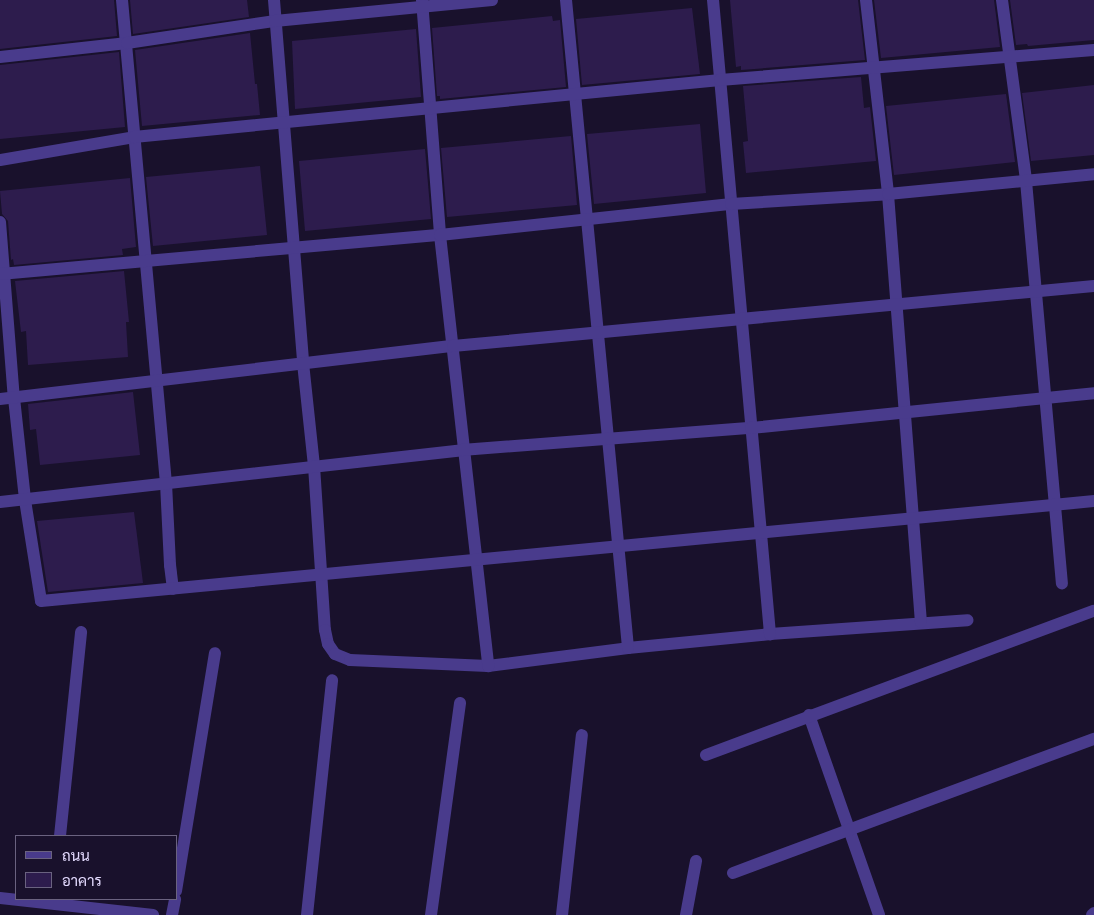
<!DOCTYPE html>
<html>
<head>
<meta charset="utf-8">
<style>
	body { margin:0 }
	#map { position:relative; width:1094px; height:915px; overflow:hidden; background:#19112c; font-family:Signika,Sarabun,sans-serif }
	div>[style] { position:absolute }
	.building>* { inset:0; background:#2d1c4d }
	.street>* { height:12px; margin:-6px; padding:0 6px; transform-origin:6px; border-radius:6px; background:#493b8c }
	span { translate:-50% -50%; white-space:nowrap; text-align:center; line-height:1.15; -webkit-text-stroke:4.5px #19112c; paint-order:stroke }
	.legend { position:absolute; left:15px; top:835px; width:162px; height:65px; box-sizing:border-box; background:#19112c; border:1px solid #6a6280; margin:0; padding:6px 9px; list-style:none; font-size:15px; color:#e4dbff }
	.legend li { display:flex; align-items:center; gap:10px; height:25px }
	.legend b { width:25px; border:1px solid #6a6280 }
</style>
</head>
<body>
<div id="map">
	<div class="building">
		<i style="clip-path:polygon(0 0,114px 0,117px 36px,0 49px)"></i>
		<i style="clip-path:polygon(130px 0,247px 0,249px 17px,133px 34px)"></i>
		<i style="clip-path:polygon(730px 0,858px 0,865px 60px,741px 70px,741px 66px,736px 67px)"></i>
		<i style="clip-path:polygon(874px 0,994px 0,1000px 47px,881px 58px)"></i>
		<i style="clip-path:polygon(1010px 0,1094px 0,1094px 40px,1028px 46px,1027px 44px,1016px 45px)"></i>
		<i style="clip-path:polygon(692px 8px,700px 74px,582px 85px,576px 19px)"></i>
		<i style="clip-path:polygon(552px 16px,553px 21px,560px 20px,566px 87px,440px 99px,440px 96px,437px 96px,432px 28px)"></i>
		<i style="clip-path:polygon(416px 29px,421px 97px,295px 109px,292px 41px)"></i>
		<i style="clip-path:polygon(250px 33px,255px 84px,257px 84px,260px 115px,142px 126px,135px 50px)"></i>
		<i style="clip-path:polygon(119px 52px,125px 127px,0 139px,0 65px)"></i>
		<i style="clip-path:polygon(861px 77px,864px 108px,870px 107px,876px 161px,746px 173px,743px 142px,748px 141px,743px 86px)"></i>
		<i style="clip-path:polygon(1094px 85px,1094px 155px,1031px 161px,1022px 93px)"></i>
		<i style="clip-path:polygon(1006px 94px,1015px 162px,894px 175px,886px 106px)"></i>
		<i style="clip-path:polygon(700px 124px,706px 193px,594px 204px,587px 134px)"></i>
		<i style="clip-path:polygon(571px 136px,577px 205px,447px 217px,441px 148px)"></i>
		<i style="clip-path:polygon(425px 149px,431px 219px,305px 231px,299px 161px)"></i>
		<i style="clip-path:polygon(260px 166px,267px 235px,153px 246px,146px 177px)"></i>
		<i style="clip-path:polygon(130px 178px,136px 247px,122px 249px,123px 255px,14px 265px,13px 259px,11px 260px,8px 221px,2px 214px,0 191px)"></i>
		<i style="clip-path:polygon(124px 271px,129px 322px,126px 322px,128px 357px,28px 365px,26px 331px,21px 332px,15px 281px)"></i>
		<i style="clip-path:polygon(133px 392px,140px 455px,40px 465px,36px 429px,30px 430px,28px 404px)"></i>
		<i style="clip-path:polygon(134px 512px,143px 583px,48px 592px,37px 521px)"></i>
	</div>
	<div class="street">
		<i style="left:122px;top:0;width:485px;rotate:84.8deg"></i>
		<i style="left:166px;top:483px;width:82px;rotate:87.2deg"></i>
		<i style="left:170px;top:565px;width:24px;rotate:83deg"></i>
		<i style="left:274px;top:0;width:364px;rotate:85.4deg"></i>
		<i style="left:303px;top:363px;width:104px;rotate:83.9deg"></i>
		<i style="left:314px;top:466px;width:164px;rotate:86.2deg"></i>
		<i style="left:325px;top:630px;width:14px;rotate:78deg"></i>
		<i style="left:328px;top:644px;width:12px;rotate:55deg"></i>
		<i style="left:335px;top:654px;width:16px;rotate:22deg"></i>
		<i style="left:350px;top:660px;width:138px;rotate:2.5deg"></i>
		<i style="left:488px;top:666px;width:141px;rotate:-7.3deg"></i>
		<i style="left:628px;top:648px;width:143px;rotate:-5.6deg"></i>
		<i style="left:770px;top:634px;width:198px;rotate:-4deg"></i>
		<i style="left:422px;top:0;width:236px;rotate:85.6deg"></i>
		<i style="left:440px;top:235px;width:434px;rotate:83.6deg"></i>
		<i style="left:566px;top:0;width:651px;rotate:84.53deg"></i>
		<i style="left:713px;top:0;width:637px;rotate:84.86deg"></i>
		<i style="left:866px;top:0;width:195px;rotate:83.5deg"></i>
		<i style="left:888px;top:194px;width:429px;rotate:85.6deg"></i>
		<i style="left:1002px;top:0;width:183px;rotate:82.4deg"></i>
		<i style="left:1026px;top:181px;width:404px;rotate:84.9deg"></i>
		<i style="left:0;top:57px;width:128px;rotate:-6.3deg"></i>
		<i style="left:127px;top:43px;width:150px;rotate:-8.5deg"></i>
		<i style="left:275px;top:21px;width:218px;rotate:-5.5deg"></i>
		<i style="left:0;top:160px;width:136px;rotate:-9.7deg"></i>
		<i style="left:134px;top:137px;width:589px;rotate:-5.56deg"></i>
		<i style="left:720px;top:80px;width:375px;rotate:-4.6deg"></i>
		<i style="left:0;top:222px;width:177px;rotate:85.5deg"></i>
		<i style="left:14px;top:398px;width:103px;rotate:83.8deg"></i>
		<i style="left:25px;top:500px;width:102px;rotate:81deg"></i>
		<i style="left:41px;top:601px;width:1058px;rotate:-5.42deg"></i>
		<i style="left:0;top:274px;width:442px;rotate:-5.1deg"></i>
		<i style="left:440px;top:235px;width:293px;rotate:-6.1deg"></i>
		<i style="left:731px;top:204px;width:157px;rotate:-3.6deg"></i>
		<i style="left:888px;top:194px;width:207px;rotate:-5.5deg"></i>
		<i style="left:0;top:399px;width:456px;rotate:-6.7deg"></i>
		<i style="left:453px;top:346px;width:644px;rotate:-5.35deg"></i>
		<i style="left:0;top:502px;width:465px;rotate:-6.4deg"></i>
		<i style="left:462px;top:450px;width:290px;rotate:-4.4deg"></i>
		<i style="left:751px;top:428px;width:345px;rotate:-5.8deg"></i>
		<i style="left:809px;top:715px;width:212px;rotate:70.7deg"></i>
		<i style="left:706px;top:755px;width:414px;rotate:-20.4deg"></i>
		<i style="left:60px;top:836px;width:205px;rotate:-84.1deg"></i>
		<i style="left:733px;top:873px;width:385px;rotate:-20.4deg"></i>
		<i style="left:176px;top:891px;width:241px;rotate:-80.7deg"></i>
		<i style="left:0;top:898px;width:154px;rotate:6.3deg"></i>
		<i style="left:172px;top:915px;width:16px;rotate:-79deg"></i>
		<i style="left:307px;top:915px;width:236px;rotate:-83.9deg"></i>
		<i style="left:431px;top:915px;width:214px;rotate:-82.2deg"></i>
		<i style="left:562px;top:915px;width:181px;rotate:-83.7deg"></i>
		<i style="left:686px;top:915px;width:55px;rotate:-79.5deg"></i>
		<i style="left:1092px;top:915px;width:3px;rotate:-45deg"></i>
	</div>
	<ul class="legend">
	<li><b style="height:6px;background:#493b8c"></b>ถนน</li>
	<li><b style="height:14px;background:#2d1c4d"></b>อาคาร</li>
	</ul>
</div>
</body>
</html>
